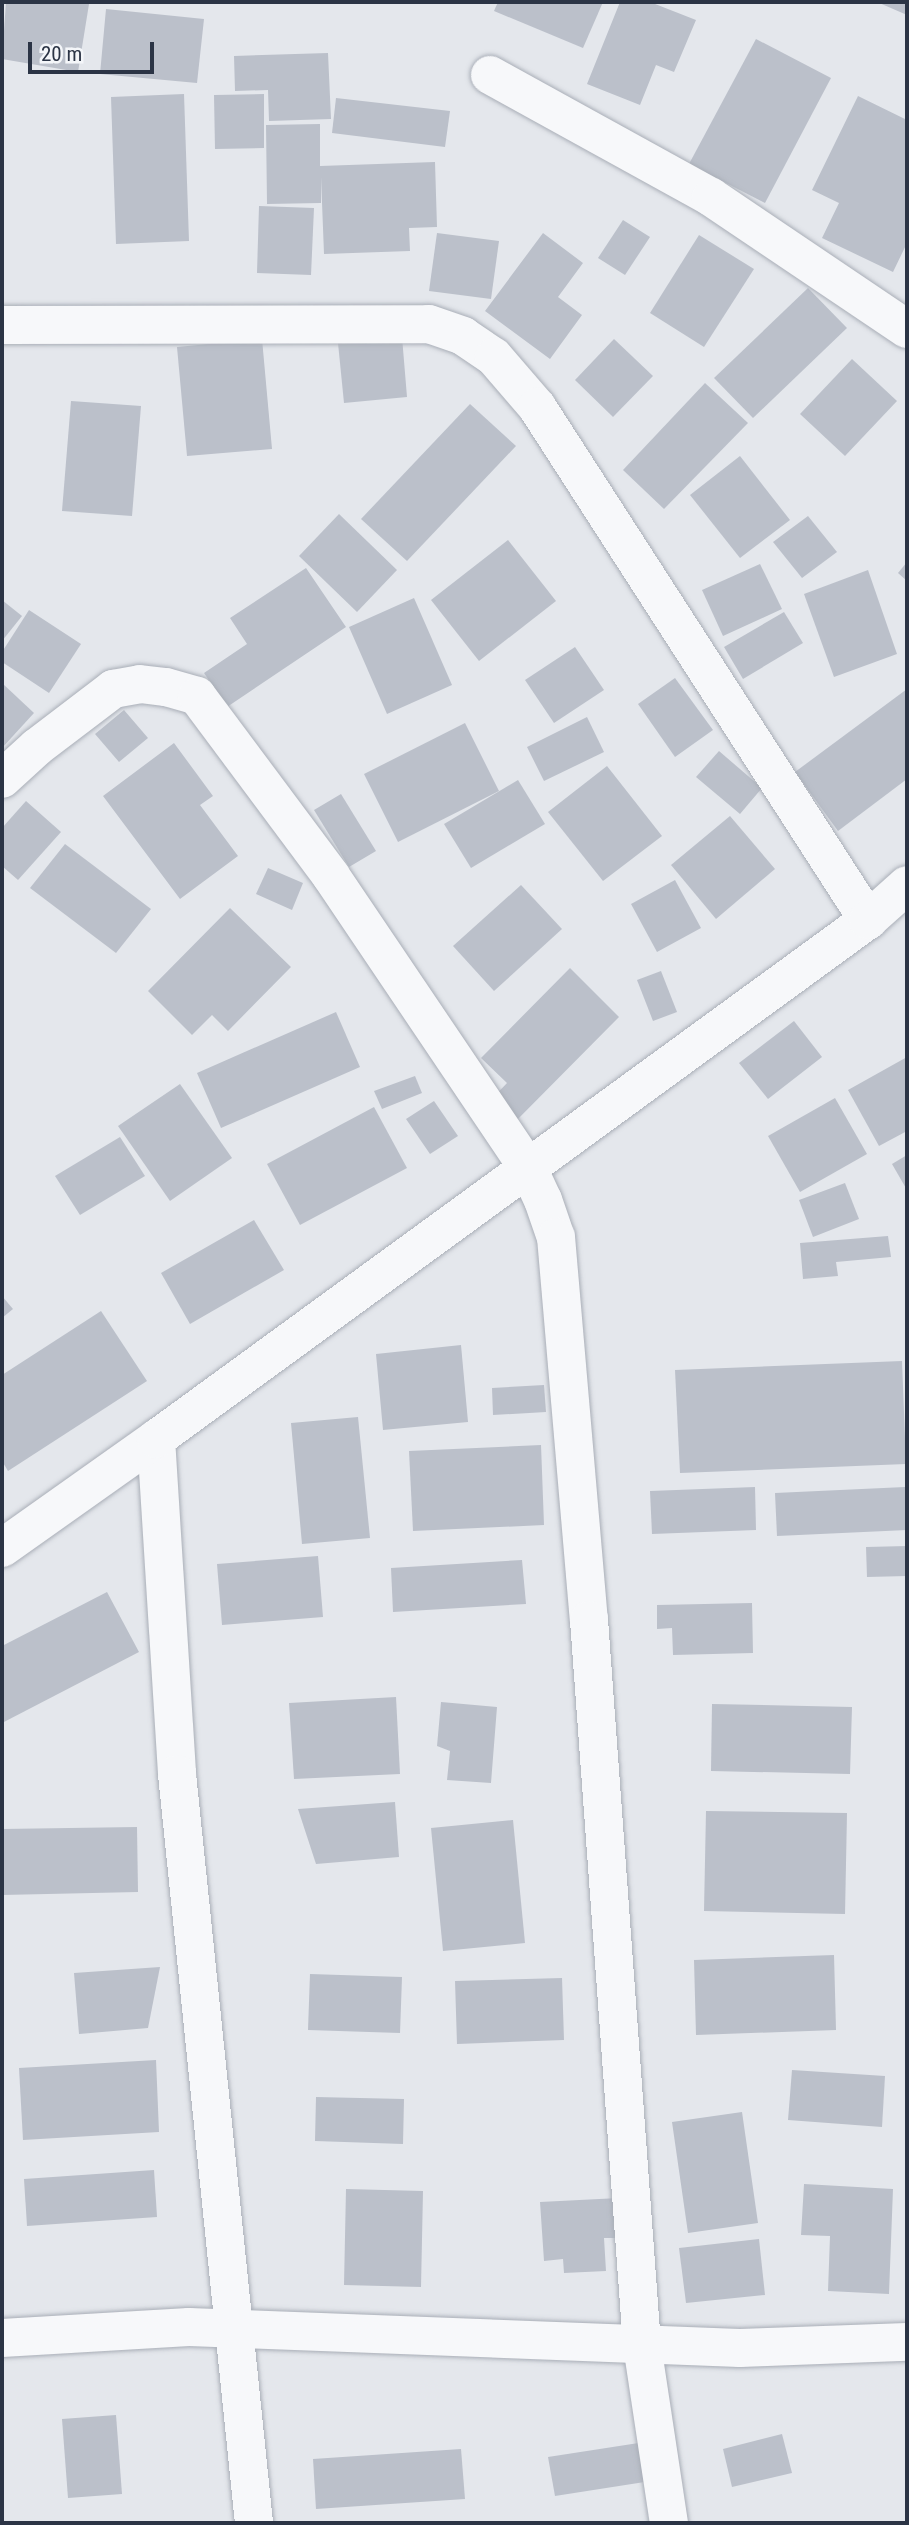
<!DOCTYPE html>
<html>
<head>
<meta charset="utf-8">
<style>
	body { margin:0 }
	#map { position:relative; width:909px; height:2525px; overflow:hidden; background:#e4e7ec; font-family:"Roboto Condensed",sans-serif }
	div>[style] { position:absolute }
	.building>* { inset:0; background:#bbc0ca }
	.roads { filter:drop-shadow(0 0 2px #a9aeb7) drop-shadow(0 0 2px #a9aeb7) }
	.street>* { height:38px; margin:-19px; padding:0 19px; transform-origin:19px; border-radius:19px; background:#f7f8fa }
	span { translate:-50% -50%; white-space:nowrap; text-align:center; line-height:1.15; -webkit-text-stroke:5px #f4f6f9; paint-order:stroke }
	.frame { position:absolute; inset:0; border:4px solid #2b3445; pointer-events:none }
	.scale { position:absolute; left:28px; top:42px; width:126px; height:32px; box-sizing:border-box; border:4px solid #2b3445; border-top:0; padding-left:9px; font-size:21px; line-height:24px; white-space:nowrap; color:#2b3445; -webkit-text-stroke:5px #f4f6f9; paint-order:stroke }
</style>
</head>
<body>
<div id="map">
	<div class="building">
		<i style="clip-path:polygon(6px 2px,89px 4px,78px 72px,2px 59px)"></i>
		<i style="clip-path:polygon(498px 2px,603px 2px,583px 48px,494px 11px)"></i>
		<i style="clip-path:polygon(620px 2px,650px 2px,696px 20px,674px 72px,656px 65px,640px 105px,587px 84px)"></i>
		<i style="clip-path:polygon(877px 2px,907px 2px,907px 15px)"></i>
		<i style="clip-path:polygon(106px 9px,204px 19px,197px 83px,100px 74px)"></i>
		<i style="clip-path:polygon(756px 39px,831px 78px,765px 203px,689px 164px)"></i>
		<i style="clip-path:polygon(328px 53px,331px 119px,269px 121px,268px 90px,235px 91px,234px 56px)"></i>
		<i style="clip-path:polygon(184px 94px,189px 241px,116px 244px,111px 97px)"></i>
		<i style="clip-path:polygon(264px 94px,264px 148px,215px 149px,214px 95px)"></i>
		<i style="clip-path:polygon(858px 96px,907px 120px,907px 243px,893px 272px,822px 238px,839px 203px,812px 190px)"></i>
		<i style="clip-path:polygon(336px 98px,450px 111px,445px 147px,332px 133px)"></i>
		<i style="clip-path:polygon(320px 124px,320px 166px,435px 162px,437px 227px,409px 228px,410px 251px,324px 254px,321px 177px,321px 203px,267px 204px,266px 125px)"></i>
		<i style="clip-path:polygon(259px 206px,314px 208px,311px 275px,257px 273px)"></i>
		<i style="clip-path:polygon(623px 220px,650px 237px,625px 275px,598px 258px)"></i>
		<i style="clip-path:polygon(437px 233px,499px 241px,491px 299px,429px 291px)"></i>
		<i style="clip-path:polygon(543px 233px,583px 263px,558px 297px,582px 315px,550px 359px,485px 311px)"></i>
		<i style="clip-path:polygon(699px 235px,754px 269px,704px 347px,650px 313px)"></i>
		<i style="clip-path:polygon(808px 288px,847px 328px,753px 418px,714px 378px)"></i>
		<i style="clip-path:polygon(402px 337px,407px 397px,344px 403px,338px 343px)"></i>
		<i style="clip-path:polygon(262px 339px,272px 449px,187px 456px,177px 347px)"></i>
		<i style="clip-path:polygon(614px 339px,653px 376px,613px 417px,575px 380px)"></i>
		<i style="clip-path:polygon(852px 359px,897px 401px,845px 456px,800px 414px)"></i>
		<i style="clip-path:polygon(705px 383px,748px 423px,664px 509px,623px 470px)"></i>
		<i style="clip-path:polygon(71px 401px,141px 406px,132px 516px,62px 511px)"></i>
		<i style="clip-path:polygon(470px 404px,516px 446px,407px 561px,361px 519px)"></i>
		<i style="clip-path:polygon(740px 456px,790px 520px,740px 558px,690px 495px)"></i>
		<i style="clip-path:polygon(339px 514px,397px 570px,357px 612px,299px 556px)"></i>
		<i style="clip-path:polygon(808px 516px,837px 552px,802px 578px,773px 542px)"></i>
		<i style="clip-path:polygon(508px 540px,556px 601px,479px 661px,431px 600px)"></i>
		<i style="clip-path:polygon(907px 562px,907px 581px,898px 573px)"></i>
		<i style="clip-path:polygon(760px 564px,782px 609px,723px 636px,702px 590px)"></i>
		<i style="clip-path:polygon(306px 568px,346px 627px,227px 707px,204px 673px,247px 644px,230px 618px)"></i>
		<i style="clip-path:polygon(868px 570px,897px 654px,834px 677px,804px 594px)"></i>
		<i style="clip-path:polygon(414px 598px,452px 685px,387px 714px,349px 627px)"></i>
		<i style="clip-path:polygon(2px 600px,22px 616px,2px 641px)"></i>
		<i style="clip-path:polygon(29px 610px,81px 644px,49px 693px,2px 662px,2px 652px)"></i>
		<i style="clip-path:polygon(784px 612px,803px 643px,743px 679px,724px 647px)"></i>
		<i style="clip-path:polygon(575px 647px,604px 690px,554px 723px,525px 680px)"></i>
		<i style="clip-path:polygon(675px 678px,713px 730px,675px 757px,638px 704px)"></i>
		<i style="clip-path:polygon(2px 683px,34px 713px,2px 748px)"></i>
		<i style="clip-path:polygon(907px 689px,907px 779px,838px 831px,795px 772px)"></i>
		<i style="clip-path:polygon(124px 710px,148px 738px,119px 762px,95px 734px)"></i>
		<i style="clip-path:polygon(587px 717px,604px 752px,544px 781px,527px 747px)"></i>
		<i style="clip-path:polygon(465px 723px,499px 791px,398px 842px,364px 774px)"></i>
		<i style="clip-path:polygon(174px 743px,213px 796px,200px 805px,238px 856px,180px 899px,103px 796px)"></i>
		<i style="clip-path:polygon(719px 751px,762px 788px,740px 814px,696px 777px)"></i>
		<i style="clip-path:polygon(607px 766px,662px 836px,603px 881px,548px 812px)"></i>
		<i style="clip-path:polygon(518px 780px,545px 824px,471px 868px,444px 824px)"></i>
		<i style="clip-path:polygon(341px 794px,376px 851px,349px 867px,314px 810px)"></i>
		<i style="clip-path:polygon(26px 801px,61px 832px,18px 880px,2px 866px,2px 828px)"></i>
		<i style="clip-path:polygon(730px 816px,775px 869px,716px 919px,671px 865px)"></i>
		<i style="clip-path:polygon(65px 844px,151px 909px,116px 953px,30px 888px)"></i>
		<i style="clip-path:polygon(268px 868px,303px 883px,292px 910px,256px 894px)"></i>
		<i style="clip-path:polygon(675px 880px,701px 928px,657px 952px,631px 904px)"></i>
		<i style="clip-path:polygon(521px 885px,562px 929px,494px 991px,453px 946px)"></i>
		<i style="clip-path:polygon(230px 908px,291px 967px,228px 1031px,212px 1015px,192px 1035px,148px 991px)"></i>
		<i style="clip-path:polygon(570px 968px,619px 1017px,511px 1126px,488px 1103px,507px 1083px,481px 1058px)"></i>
		<i style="clip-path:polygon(661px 971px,677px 1012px,653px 1021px,637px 980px)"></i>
		<i style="clip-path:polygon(336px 1012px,360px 1067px,221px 1128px,197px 1073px)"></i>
		<i style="clip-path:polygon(794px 1021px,822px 1057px,768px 1099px,739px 1063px)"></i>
		<i style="clip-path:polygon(907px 1057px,907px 1131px,879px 1146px,848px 1090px)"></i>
		<i style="clip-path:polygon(415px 1076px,422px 1093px,382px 1109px,374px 1091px)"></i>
		<i style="clip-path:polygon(180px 1084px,232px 1158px,170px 1201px,118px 1126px)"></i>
		<i style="clip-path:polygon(835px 1098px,867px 1154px,800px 1192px,768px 1136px)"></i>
		<i style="clip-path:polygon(434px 1101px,458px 1136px,430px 1154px,406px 1119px)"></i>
		<i style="clip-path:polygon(374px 1107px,407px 1168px,300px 1225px,267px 1164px)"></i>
		<i style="clip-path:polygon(120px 1137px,145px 1176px,80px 1215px,55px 1176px)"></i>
		<i style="clip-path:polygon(907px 1155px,907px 1190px,892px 1164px)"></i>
		<i style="clip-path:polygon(845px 1183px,859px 1219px,813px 1237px,799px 1200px)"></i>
		<i style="clip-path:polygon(254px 1220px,284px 1270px,190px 1324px,161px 1273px)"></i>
		<i style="clip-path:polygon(888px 1236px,891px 1257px,836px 1262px,838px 1276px,803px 1279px,800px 1243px)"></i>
		<i style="clip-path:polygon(2px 1296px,13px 1309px,2px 1318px)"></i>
		<i style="clip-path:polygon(101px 1311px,147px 1381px,8px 1471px,2px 1461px,2px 1375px)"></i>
		<i style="clip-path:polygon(461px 1345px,468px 1422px,383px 1430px,376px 1354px)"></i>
		<i style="clip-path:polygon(902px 1361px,906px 1464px,680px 1473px,675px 1370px)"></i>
		<i style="clip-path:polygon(544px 1385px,546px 1412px,493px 1415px,492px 1388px)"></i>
		<i style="clip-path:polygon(358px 1417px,370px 1538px,302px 1544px,291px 1423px)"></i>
		<i style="clip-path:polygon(541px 1445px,544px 1525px,413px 1531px,409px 1451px)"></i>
		<i style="clip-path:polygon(755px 1487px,756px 1530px,652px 1534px,650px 1491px)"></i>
		<i style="clip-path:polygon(905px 1487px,907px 1530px,777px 1536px,775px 1493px)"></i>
		<i style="clip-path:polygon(907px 1546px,907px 1576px,867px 1577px,866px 1547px)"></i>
		<i style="clip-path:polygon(318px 1556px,323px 1617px,222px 1625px,217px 1564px)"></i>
		<i style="clip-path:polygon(522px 1560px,526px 1604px,393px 1612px,391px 1568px)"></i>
		<i style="clip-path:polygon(107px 1592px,139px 1652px,2px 1723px,2px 1646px)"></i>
		<i style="clip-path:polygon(752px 1603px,753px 1653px,673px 1655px,672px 1628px,657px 1629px,657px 1605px)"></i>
		<i style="clip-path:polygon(396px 1697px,400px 1774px,294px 1779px,289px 1703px)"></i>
		<i style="clip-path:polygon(441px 1702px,497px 1707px,491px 1783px,447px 1780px,450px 1751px,437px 1746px)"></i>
		<i style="clip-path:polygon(712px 1704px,852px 1707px,850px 1774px,711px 1771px)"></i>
		<i style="clip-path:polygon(395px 1802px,399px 1857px,316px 1864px,298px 1809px)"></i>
		<i style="clip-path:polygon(706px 1811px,847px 1813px,845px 1914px,704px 1911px)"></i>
		<i style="clip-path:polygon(513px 1820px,525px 1943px,443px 1951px,431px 1828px)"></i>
		<i style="clip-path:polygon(137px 1827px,138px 1892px,2px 1895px,2px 1829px)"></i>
		<i style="clip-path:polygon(834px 1955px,836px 2030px,696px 2035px,694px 1960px)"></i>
		<i style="clip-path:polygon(160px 1967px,148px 2028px,79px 2034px,74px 1973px)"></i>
		<i style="clip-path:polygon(310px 1974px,402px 1977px,400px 2033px,308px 2030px)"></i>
		<i style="clip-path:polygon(562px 1978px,564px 2040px,457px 2044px,455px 1981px)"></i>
		<i style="clip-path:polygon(156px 2060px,159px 2132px,23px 2140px,19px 2068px)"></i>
		<i style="clip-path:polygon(792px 2070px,885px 2076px,882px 2127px,788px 2120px)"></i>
		<i style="clip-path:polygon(316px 2097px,404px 2099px,403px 2144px,315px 2141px)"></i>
		<i style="clip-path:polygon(742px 2112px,758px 2223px,688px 2233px,672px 2122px)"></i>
		<i style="clip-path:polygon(154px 2170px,157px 2217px,27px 2226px,24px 2179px)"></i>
		<i style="clip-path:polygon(804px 2184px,893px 2189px,889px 2294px,828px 2291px,830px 2236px,801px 2235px)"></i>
		<i style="clip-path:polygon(346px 2189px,423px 2191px,421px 2287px,344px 2285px)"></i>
		<i style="clip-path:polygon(619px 2198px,621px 2238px,604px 2238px,606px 2271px,564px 2273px,563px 2259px,544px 2261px,540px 2202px)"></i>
		<i style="clip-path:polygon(759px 2239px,765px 2295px,686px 2303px,679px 2248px)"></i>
		<i style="clip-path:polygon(116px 2415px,122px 2494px,68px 2498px,62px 2419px)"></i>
		<i style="clip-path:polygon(782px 2434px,792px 2473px,732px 2487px,723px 2449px)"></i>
		<i style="clip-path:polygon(645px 2442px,651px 2481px,555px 2496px,548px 2457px)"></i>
		<i style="clip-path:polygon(461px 2449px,465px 2499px,316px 2509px,313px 2459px)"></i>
	</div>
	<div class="roads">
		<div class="street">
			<i style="left:490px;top:75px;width:252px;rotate:28.9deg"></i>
			<i style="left:711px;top:197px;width:236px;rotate:34deg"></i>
			<i style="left:2px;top:325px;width:427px;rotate:-0.1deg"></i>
			<i style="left:429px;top:324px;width:36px;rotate:19deg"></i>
			<i style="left:463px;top:336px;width:37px;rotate:34deg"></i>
			<i style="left:494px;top:357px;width:66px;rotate:49.3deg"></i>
			<i style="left:537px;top:407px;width:611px;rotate:57.17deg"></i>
			<i style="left:2px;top:779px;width:47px;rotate:-42.4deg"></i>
			<i style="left:37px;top:747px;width:96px;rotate:-37.3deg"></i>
			<i style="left:113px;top:689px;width:27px;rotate:-10deg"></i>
			<i style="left:140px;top:684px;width:26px;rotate:7deg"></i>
			<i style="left:166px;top:687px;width:32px;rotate:16deg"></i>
			<i style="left:197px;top:696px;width:224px;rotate:53.3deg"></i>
			<i style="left:331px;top:876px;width:352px;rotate:56deg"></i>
			<i style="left:528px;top:1168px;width:35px;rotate:65deg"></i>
			<i style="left:543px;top:1200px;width:39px;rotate:71deg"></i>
			<i style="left:556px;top:1237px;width:384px;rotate:85.1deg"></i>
			<i style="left:589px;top:1620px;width:727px;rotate:85.82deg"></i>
			<i style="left:642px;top:2345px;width:180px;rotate:81.4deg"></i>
			<i style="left:156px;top:1439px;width:336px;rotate:86.4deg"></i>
			<i style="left:177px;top:1774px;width:753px;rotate:84.13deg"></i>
			<i style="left:2px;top:1548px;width:189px;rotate:-35.3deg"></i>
			<i style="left:156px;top:1439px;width:881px;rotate:-36.09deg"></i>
			<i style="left:868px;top:920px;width:52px;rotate:-41.9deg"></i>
			<i style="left:2px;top:2338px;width:187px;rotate:-3.4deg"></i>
			<i style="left:189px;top:2327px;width:551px;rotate:2.18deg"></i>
			<i style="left:740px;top:2348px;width:167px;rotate:-2.1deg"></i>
		</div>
	</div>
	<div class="frame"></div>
	<div class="scale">20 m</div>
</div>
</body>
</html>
